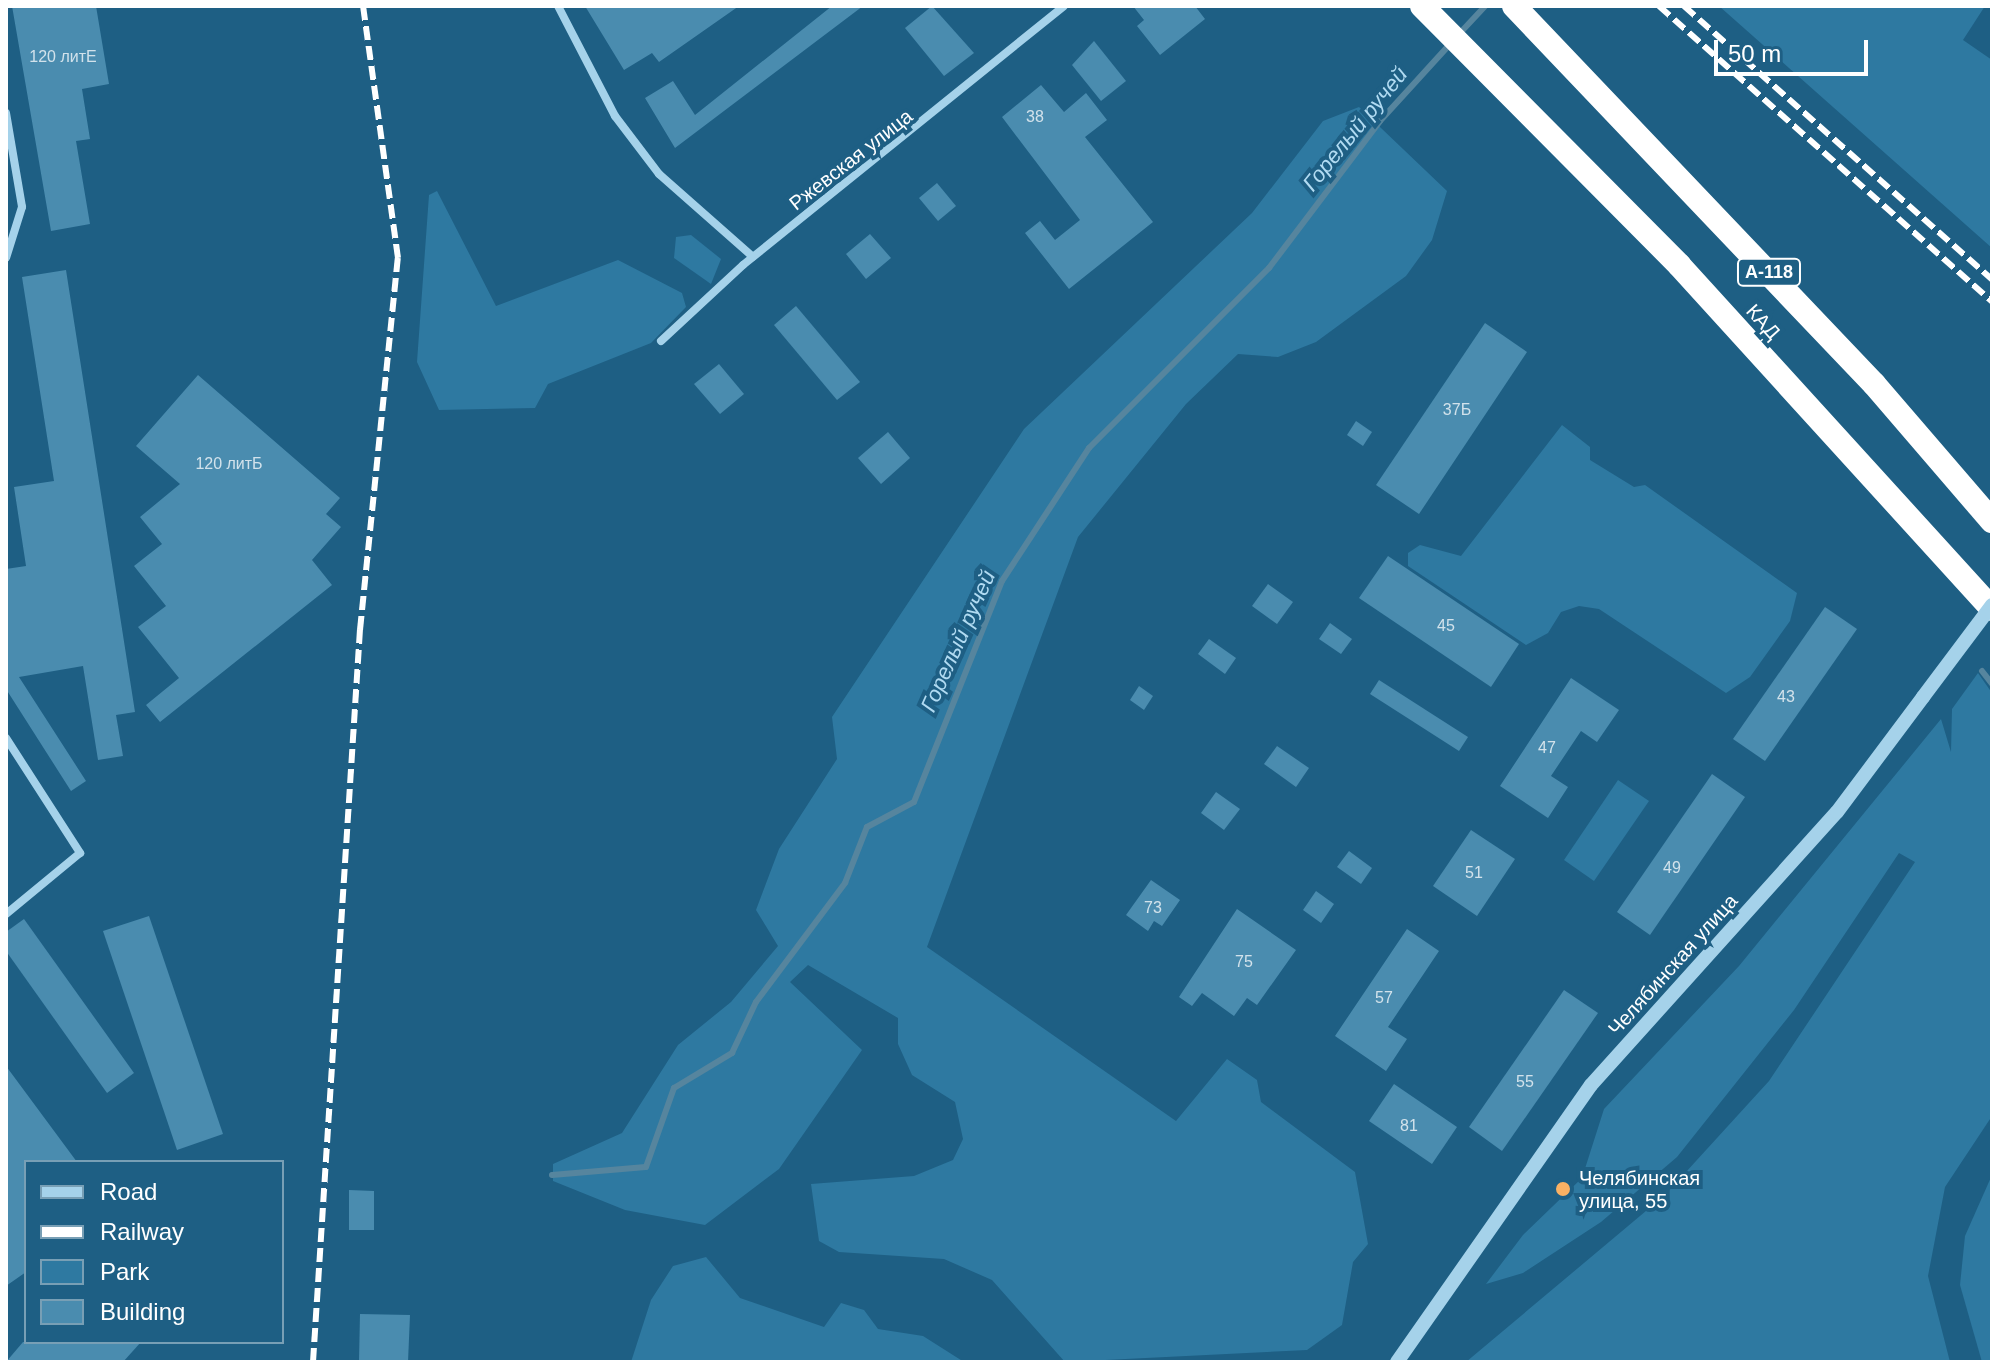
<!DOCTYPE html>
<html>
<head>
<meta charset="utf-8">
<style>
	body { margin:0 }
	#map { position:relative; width:1998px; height:1368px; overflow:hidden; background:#1e5f84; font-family:Helvetica,sans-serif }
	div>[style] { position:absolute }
	.green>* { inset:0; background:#2e79a1 }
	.stream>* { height:6px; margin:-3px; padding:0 3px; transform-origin:3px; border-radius:3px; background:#56859e }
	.building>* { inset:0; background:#4a8caf }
	.minor>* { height:8px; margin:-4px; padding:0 4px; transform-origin:4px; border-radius:4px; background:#a5d2ea }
	.tertiary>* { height:14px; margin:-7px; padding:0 7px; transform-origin:7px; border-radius:7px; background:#a5d2ea }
	.motorway>* { height:24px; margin:-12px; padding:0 12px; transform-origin:12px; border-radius:12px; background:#fff }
	.rail>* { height:6px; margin-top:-3px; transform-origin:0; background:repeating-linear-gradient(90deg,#fff 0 14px,transparent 0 20px) }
	.tertiary-bridge>* { height:14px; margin:-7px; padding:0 7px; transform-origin:7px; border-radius:7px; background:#a5d2ea }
	.dots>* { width:22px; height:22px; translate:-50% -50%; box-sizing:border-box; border:4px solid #1e5f84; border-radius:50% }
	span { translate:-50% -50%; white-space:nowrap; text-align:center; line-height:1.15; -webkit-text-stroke:8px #1e5f84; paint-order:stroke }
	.number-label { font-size:16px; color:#d2e2eb }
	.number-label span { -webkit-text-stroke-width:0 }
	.shield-label span { padding:2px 6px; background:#1e5f84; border:2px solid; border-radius:6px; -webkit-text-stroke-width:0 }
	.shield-label { font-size:18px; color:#fff; font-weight:700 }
	.street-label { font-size:20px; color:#fff }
	.poi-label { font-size:20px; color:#fff }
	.left { translate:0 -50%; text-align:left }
	.water-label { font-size:22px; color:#b1dbf2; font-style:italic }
	.frame { position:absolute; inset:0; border:8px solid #fff; pointer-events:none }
	.legend { position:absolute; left:24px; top:1160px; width:260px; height:184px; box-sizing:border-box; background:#1e5f84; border:2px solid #789fb5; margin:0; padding:10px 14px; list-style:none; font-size:24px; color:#fff }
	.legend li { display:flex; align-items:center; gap:16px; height:40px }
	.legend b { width:40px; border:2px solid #789fb5 }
	.scale { position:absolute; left:1714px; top:40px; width:154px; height:36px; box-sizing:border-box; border:4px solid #fff; border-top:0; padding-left:10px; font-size:24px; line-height:28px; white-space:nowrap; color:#fff; -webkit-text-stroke:6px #1e5f84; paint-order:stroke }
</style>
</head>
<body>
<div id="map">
	<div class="green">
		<i style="clip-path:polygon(1719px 6px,1985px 6px,1963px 40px,1992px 60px,1992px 248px)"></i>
		<i style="clip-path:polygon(1359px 107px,1447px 191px,1432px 240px,1406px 276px,1316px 342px,1278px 357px,1238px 354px,1186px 404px,1078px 537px,927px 947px,1176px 1121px,1227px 1059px,1257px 1080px,1261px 1102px,1355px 1172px,1368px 1244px,1353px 1262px,1342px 1325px,1307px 1350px,1065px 1362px,992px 1280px,944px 1259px,839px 1252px,819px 1241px,811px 1184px,914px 1176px,953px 1160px,963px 1139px,955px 1102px,912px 1075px,898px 1044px,898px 1018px,808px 965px,790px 982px,862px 1050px,779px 1169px,705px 1225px,625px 1210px,553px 1181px,553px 1164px,622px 1133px,678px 1045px,731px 1002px,778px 946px,756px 910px,779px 849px,837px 759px,832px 717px,1024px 429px,1252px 213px,1323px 121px)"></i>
		<i style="clip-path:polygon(437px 191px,496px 306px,618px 260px,682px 293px,686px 307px,651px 343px,548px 384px,535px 408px,439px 410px,417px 362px,429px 195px)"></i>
		<i style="clip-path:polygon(691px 235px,721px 259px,711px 284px,674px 258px,676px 237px)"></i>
		<i style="clip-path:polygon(1562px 425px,1590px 447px,1590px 460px,1634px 487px,1645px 485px,1797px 593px,1790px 621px,1750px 677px,1726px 693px,1599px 609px,1579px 606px,1561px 612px,1548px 633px,1526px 645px,1408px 566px,1408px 553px,1420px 545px,1461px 556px)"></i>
		<i style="clip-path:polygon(1978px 673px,1992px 693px,1992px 1116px,1945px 1187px,1928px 1276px,1950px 1362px,1466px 1362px,1665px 1195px,1769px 1081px,1915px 862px,1899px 853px,1794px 1010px,1677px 1157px,1601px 1222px,1523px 1273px,1486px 1284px,1523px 1235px,1582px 1178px,1604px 1109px,1739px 966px,1941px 719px,1951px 752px,1952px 709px)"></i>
		<i style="clip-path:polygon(1618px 780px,1649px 801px,1594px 881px,1564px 860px)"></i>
		<i style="clip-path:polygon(1992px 1175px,1992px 1362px,1982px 1362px,1960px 1285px,1965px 1236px)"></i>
		<i style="clip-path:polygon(706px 1257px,740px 1298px,824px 1327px,841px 1303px,864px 1310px,878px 1329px,923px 1336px,964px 1362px,631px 1362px,651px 1300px,673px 1266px)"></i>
	</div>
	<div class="stream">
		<i style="left:1460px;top:33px;width:37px;rotate:-47deg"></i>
		<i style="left:1982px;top:671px;width:16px;rotate:52deg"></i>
		<i style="left:552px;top:1175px;width:94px;rotate:-4.9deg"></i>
		<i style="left:646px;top:1167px;width:84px;rotate:-70.5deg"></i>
		<i style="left:674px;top:1088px;width:68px;rotate:-31.1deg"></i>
		<i style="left:732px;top:1053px;width:56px;rotate:-64.8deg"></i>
		<i style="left:756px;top:1002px;width:149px;rotate:-53.2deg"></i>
		<i style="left:845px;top:883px;width:60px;rotate:-68.6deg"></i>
		<i style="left:867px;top:827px;width:53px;rotate:-28deg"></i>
		<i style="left:914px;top:802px;width:238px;rotate:-68.3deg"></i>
		<i style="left:1002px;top:581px;width:159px;rotate:-56.8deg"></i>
		<i style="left:1089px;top:448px;width:255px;rotate:-45deg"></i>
		<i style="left:1269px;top:268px;width:184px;rotate:-52.9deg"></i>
		<i style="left:1380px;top:121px;width:107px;rotate:-47.7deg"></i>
	</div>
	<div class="building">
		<i style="clip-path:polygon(12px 6px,96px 6px,109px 84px,82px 89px,90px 139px,76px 141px,90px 224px,51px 231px)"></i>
		<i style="clip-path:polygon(585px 6px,739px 6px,659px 62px,652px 53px,624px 70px)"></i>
		<i style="clip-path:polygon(832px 6px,863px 6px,675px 148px,645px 98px,673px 81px,695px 115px)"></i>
		<i style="clip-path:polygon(932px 6px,974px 53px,944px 76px,905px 28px)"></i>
		<i style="clip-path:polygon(1133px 6px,1195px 6px,1205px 19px,1160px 55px,1137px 26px,1144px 20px)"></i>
		<i style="clip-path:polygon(1094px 41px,1126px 81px,1101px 101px,1072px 65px)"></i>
		<i style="clip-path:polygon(1041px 85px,1064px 112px,1086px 93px,1107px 120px,1085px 137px,1153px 222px,1069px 289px,1025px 233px,1040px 221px,1055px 240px,1080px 220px,1002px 117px)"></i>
		<i style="clip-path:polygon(937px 183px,956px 206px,938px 221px,919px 198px)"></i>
		<i style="clip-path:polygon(870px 234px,891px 258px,866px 279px,846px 254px)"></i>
		<i style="clip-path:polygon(66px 270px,135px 712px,116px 715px,123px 756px,98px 760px,83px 666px,19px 677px,86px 781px,71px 791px,6px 689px,6px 569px,26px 566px,14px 487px,54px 481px,22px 277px)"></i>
		<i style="clip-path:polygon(796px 306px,860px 382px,837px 400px,774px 325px)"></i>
		<i style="clip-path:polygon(1485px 323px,1527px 352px,1419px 514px,1376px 485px)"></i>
		<i style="clip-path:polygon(719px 364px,744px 394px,720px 414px,694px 384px)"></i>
		<i style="clip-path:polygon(198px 375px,340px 498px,326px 514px,341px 527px,312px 560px,332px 585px,160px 722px,146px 705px,179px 678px,138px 627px,166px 606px,134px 566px,162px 544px,140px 517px,180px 484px,136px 446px)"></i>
		<i style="clip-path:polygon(1356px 421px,1372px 432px,1363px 446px,1347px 435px)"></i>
		<i style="clip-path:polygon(888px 432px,910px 458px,881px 484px,858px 458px)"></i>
		<i style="clip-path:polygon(1388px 556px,1519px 644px,1491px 687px,1359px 598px)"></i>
		<i style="clip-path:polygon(1268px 584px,1293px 602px,1277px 624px,1252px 606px)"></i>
		<i style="clip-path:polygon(1825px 607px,1857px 629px,1765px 761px,1733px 739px)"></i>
		<i style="clip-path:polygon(1330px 623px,1352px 639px,1341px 654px,1319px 639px)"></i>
		<i style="clip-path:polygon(1209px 639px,1236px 658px,1225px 674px,1198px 654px)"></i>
		<i style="clip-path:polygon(1571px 678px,1619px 710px,1597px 742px,1581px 731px,1551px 776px,1568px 787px,1548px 818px,1500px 786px)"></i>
		<i style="clip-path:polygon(1379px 680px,1468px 737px,1459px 751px,1370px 694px)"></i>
		<i style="clip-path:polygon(1139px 686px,1153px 696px,1144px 710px,1130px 700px)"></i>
		<i style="clip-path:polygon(1277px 746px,1309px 768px,1296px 787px,1264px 764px)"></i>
		<i style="clip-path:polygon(1712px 774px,1745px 797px,1650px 935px,1617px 912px)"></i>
		<i style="clip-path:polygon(1216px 792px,1240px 809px,1224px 830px,1201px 813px)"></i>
		<i style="clip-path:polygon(1471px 830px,1515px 859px,1477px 916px,1433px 886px)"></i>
		<i style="clip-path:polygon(1349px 851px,1372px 868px,1361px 884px,1337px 867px)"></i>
		<i style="clip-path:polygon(1151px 880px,1180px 900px,1162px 926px,1154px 921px,1148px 931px,1126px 915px)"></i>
		<i style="clip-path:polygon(1316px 891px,1334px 904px,1321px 923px,1303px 910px)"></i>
		<i style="clip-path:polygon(1237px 909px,1296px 950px,1257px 1005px,1247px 998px,1234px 1016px,1202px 993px,1192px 1006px,1179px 997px)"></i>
		<i style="clip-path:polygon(149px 916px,223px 1134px,177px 1150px,103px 931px)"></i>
		<i style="clip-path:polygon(24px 919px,134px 1073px,107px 1093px,6px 951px,6px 932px)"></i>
		<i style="clip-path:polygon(1407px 929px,1439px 951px,1388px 1027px,1407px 1039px,1386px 1071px,1335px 1036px)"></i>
		<i style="clip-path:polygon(1564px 990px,1598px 1013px,1502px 1151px,1469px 1127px)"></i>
		<i style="clip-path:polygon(6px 1066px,77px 1162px,26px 1162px,26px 1272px,6px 1286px)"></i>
		<i style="clip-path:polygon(1394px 1084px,1457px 1127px,1432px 1164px,1369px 1121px)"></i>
		<i style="clip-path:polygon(349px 1190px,374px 1191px,374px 1230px,349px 1230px)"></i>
		<i style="clip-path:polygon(360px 1314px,410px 1315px,408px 1362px,359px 1362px)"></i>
		<i style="clip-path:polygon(23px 1342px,141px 1342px,123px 1362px,6px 1362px)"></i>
	</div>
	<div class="minor">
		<i style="left:558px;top:6px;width:124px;rotate:62.6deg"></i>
		<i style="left:615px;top:116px;width:73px;rotate:52.8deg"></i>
		<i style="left:659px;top:174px;width:125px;rotate:41.4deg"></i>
		<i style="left:6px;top:113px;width:95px;rotate:80.3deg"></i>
		<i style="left:22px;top:207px;width:53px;rotate:107.4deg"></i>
		<i style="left:661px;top:341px;width:112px;rotate:-42.8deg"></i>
		<i style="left:743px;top:265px;width:412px;rotate:-38.9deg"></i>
		<i style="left:6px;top:738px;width:137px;rotate:57.2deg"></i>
		<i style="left:80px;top:853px;width:96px;rotate:140.5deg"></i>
	</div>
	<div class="tertiary">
		<i style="left:1397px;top:1362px;width:338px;rotate:-55deg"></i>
		<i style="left:1591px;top:1085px;width:367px;rotate:-48deg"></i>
		<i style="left:1837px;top:812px;width:144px;rotate:-53.2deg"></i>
	</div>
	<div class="motorway">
		<i style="left:1422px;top:6px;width:365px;rotate:45.2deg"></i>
		<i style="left:1679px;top:265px;width:465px;rotate:47.7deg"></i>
		<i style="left:1514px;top:6px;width:522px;rotate:46.4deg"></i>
		<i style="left:1874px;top:384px;width:181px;rotate:49.3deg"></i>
	</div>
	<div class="rail">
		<i style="left:1659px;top:6px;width:446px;rotate:41.6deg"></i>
		<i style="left:1684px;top:6px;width:412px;rotate:41.6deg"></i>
		<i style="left:313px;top:1362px;width:734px;rotate:-86.33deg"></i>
		<i style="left:360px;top:630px;width:374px;rotate:-84.2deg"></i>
		<i style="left:398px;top:258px;width:254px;rotate:-97.9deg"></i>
	</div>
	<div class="tertiary-bridge">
		<i style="left:1923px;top:697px;width:115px;rotate:-53.1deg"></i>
	</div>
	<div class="dots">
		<i style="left:1563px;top:1189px;background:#f9b164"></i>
	</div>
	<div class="number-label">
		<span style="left:63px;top:57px">120 литЕ</span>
		<span style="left:1035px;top:117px">38</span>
		<span style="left:1457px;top:410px">37Б</span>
		<span style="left:229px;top:464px">120 литБ</span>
		<span style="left:1446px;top:626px">45</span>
		<span style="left:1786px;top:697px">43</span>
		<span style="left:1547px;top:748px">47</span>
		<span style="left:1672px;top:868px">49</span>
		<span style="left:1474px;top:873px">51</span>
		<span style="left:1153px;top:908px">73</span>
		<span style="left:1244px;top:962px">75</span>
		<span style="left:1384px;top:998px">57</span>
		<span style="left:1525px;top:1082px">55</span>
		<span style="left:1409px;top:1126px">81</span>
	</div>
	<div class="shield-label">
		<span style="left:1769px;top:272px">А-118</span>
	</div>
	<div class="street-label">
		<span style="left:851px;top:160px;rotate:-38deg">Ржевская улица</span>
		<span style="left:1763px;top:322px;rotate:48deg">КАД</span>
		<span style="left:1673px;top:965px;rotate:-48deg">Челябинская улица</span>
	</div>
	<div class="poi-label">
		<span class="left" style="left:1579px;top:1190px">Челябинская<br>улица, 55</span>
	</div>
	<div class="water-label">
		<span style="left:1355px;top:129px;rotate:-51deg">Горелый ручей</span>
		<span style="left:958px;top:641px;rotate:-66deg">Горелый ручей</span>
	</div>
	<div class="frame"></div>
	<ul class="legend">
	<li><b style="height:10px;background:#a5d2ea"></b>Road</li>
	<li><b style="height:10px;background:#fff"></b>Railway</li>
	<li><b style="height:22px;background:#2e79a1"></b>Park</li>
	<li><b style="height:22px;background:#4a8caf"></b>Building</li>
	</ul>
	<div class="scale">50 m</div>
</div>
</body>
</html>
